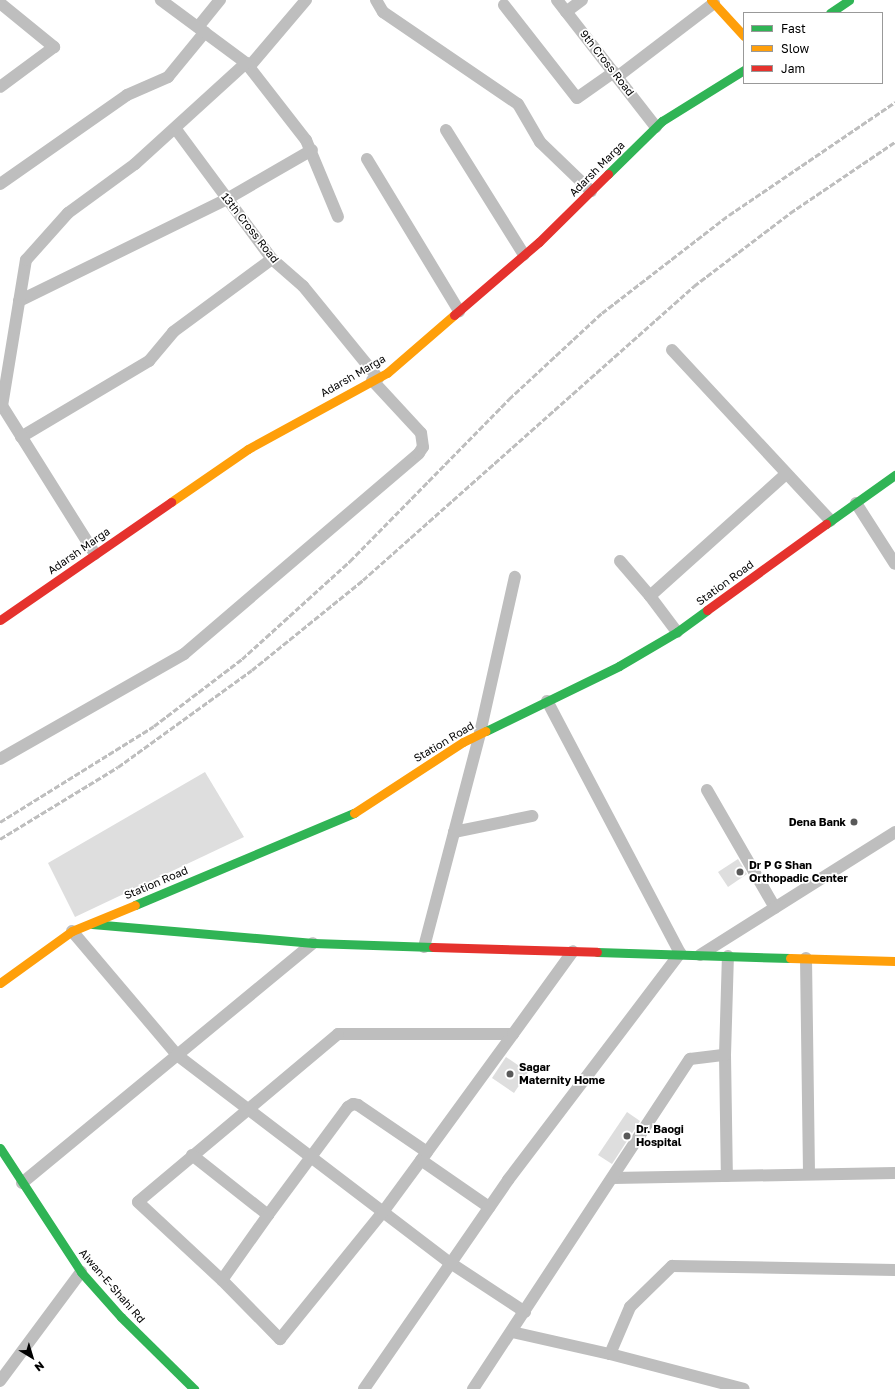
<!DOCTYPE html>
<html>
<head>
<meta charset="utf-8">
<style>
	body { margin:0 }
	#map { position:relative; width:895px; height:1389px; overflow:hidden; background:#fff; font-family:"Golos Text",sans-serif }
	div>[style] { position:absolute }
	.building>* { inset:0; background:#dedede }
	.street>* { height:12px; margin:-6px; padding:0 6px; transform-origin:6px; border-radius:6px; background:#bebebe }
	.fast>* { height:9px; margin:-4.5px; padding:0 4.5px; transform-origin:4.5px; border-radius:4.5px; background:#30b455 }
	.slow>* { height:9px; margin:-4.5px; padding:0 4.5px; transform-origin:4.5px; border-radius:4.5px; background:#ff9f0a }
	.jam>* { height:9px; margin:-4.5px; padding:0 4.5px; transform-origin:4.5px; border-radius:4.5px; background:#e5322d }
	.rail>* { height:3px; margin-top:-1.5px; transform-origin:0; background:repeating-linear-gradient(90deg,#bebebe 0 6px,transparent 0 8px) }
	.dots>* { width:11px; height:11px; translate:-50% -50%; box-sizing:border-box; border:2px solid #fff; border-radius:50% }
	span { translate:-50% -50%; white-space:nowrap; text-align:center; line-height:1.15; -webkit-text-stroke:3.5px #fff; paint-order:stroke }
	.street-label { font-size:11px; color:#000 }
	.poi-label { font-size:11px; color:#000; font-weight:700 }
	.right { translate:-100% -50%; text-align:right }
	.left { translate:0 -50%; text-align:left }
	.legend { position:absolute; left:743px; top:12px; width:140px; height:72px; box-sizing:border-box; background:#fff; border:1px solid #999; margin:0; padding:5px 7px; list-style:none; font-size:12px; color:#000 }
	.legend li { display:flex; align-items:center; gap:8px; height:20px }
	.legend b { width:20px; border:1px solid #999 }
	.north { position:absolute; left:12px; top:1337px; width:40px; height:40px; -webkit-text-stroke:3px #fff; paint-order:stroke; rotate:142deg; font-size:11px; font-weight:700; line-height:16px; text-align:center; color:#000 }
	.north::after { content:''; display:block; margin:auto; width:14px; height:18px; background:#000; clip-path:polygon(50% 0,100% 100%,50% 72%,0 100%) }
</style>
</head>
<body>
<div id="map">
	<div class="building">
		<i style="clip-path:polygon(205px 772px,244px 837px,75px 917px,48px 863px)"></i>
		<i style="clip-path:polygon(738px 859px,747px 874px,728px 887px,718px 872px)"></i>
		<i style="clip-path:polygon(506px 1057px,528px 1072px,514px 1093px,492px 1078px)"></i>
		<i style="clip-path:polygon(627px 1112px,640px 1121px,612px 1164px,598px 1155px)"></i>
	</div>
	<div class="street">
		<i style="left:376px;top:0;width:14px;rotate:60deg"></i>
		<i style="left:383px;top:12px;width:163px;rotate:34.3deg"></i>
		<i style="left:518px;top:104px;width:44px;rotate:59.9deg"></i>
		<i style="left:540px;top:142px;width:71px;rotate:43.9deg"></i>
		<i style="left:557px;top:0;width:161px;rotate:52.1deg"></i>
		<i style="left:0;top:3px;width:70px;rotate:39.2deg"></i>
		<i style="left:54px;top:47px;width:67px;rotate:143.5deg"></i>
		<i style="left:504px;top:5px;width:118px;rotate:51.9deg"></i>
		<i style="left:577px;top:98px;width:45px;rotate:-35.1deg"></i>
		<i style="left:566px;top:12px;width:20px;rotate:-37deg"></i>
		<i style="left:198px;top:27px;width:35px;rotate:-51deg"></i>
		<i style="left:246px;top:63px;width:98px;rotate:52.1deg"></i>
		<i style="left:306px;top:140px;width:83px;rotate:67.4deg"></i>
		<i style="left:249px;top:67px;width:88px;rotate:-49.6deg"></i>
		<i style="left:617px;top:77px;width:122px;rotate:-37.3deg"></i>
		<i style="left:175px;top:128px;width:163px;rotate:53.5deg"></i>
		<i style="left:272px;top:259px;width:41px;rotate:41.1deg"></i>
		<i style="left:303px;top:286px;width:119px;rotate:50.8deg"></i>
		<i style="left:446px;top:130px;width:147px;rotate:58deg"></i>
		<i style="left:367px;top:159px;width:178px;rotate:58.8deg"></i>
		<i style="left:0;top:184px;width:155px;rotate:-35deg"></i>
		<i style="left:127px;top:95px;width:45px;rotate:-23.7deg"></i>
		<i style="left:168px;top:77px;width:58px;rotate:-50.6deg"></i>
		<i style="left:19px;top:301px;width:232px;rotate:-26.1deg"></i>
		<i style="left:227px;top:199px;width:98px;rotate:-30deg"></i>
		<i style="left:672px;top:350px;width:233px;rotate:47.1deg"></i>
		<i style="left:21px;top:437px;width:149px;rotate:-30.7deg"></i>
		<i style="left:149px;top:361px;width:38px;rotate:-50deg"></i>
		<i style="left:173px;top:332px;width:123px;rotate:-36.4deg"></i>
		<i style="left:856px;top:503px;width:72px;rotate:57.4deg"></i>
		<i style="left:95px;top:554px;width:175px;rotate:-122.1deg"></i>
		<i style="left:2px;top:406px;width:148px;rotate:-80.7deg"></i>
		<i style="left:26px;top:260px;width:63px;rotate:-48.2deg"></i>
		<i style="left:68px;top:213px;width:83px;rotate:-36.2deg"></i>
		<i style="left:135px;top:164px;width:150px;rotate:-42.3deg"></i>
		<i style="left:246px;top:63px;width:106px;rotate:-143.5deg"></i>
		<i style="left:620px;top:561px;width:46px;rotate:49.4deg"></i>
		<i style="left:677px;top:632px;width:45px;rotate:-126.9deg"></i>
		<i style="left:650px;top:596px;width:183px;rotate:-41.9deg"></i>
		<i style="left:0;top:759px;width:212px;rotate:-29.7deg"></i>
		<i style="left:184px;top:654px;width:309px;rotate:-40.5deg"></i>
		<i style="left:419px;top:453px;width:7px;rotate:-56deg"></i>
		<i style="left:423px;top:447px;width:14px;rotate:-98deg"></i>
		<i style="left:421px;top:433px;width:72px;rotate:-132.8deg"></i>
		<i style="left:707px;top:790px;width:136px;rotate:60deg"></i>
		<i style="left:454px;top:832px;width:80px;rotate:-11.6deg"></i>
		<i style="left:72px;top:931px;width:162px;rotate:49.7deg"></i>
		<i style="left:177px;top:1055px;width:342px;rotate:37.3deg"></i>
		<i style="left:449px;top:1262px;width:91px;rotate:33.3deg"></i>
		<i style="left:424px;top:947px;width:221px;rotate:-75.3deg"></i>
		<i style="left:480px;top:733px;width:160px;rotate:-77.4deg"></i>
		<i style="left:700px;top:955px;width:231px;rotate:-32.2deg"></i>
		<i style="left:806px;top:958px;width:216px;rotate:89.2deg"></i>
		<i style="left:513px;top:1034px;width:175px;rotate:180deg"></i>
		<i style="left:338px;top:1034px;width:261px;rotate:140deg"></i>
		<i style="left:138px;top:1202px;width:115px;rotate:42.9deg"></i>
		<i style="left:222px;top:1280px;width:83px;rotate:45.5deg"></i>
		<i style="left:280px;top:1339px;width:164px;rotate:-51deg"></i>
		<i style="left:383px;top:1212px;width:74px;rotate:-53.7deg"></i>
		<i style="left:427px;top:1152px;width:146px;rotate:-53.9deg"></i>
		<i style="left:513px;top:1034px;width:102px;rotate:-54.1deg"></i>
		<i style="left:725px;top:1055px;width:121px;rotate:89.1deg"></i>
		<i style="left:192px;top:1155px;width:97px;rotate:38.3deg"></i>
		<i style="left:421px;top:1160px;width:83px;rotate:34.7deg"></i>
		<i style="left:613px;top:1178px;width:282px;rotate:-1deg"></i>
		<i style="left:22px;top:1183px;width:377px;rotate:-39.5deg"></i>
		<i style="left:222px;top:1280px;width:80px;rotate:-54.7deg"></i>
		<i style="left:268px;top:1215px;width:134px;rotate:-53.5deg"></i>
		<i style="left:348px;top:1107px;width:6px;rotate:-31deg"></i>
		<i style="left:353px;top:1104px;width:5px;rotate:11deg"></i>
		<i style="left:358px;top:1105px;width:83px;rotate:34.3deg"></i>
		<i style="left:512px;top:1332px;width:100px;rotate:12.7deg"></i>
		<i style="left:610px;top:1354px;width:51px;rotate:-66.9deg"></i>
		<i style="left:630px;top:1307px;width:59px;rotate:-44.3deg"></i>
		<i style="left:672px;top:1266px;width:223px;rotate:1deg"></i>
		<i style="left:610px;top:1354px;width:138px;rotate:14.6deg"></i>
		<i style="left:0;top:1381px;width:136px;rotate:-53.4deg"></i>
		<i style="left:364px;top:1389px;width:254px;rotate:-55.4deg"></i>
		<i style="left:508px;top:1180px;width:285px;rotate:-52.8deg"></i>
		<i style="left:680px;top:953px;width:285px;rotate:-117.8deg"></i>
		<i style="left:473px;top:1389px;width:395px;rotate:-56.7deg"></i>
		<i style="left:690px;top:1059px;width:35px;rotate:-7deg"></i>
		<i style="left:725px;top:1055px;width:99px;rotate:-88.3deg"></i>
	</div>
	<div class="fast">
		<i style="left:830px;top:13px;width:23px;rotate:-34deg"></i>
		<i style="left:608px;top:174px;width:76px;rotate:-44.5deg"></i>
		<i style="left:662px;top:121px;width:97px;rotate:-31.9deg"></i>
		<i style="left:826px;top:524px;width:85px;rotate:-35.4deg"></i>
		<i style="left:486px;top:731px;width:148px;rotate:-26deg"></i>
		<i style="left:619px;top:666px;width:67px;rotate:-30.4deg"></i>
		<i style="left:677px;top:632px;width:37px;rotate:-36deg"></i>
		<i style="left:135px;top:905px;width:238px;rotate:-22.8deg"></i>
		<i style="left:92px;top:924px;width:222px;rotate:4.9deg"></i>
		<i style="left:313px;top:943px;width:120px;rotate:1.9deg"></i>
		<i style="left:597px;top:952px;width:193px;rotate:1.8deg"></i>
		<i style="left:0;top:1148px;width:148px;rotate:56.8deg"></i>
		<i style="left:81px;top:1272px;width:60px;rotate:48.4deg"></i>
		<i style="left:121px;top:1317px;width:103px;rotate:44.6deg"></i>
	</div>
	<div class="slow">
		<i style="left:711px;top:0;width:49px;rotate:47.5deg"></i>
		<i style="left:171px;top:502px;width:93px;rotate:-34.5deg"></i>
		<i style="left:248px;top:449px;width:158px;rotate:-28.7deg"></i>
		<i style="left:387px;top:373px;width:89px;rotate:-40.9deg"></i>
		<i style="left:354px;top:813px;width:130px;rotate:-33.1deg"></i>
		<i style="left:463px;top:742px;width:25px;rotate:-26deg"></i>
		<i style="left:790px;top:958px;width:105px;rotate:1.6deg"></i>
		<i style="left:0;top:983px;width:89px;rotate:-35.8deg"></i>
		<i style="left:72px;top:931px;width:68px;rotate:-22.4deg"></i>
	</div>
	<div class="jam">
		<i style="left:454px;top:315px;width:112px;rotate:-40.7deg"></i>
		<i style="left:539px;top:242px;width:97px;rotate:-44.6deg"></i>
		<i style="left:707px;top:610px;width:147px;rotate:-35.9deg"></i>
		<i style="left:0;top:620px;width:208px;rotate:-34.6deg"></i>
		<i style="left:433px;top:947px;width:164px;rotate:1.7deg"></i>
	</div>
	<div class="rail">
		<i style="left:0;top:822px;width:181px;rotate:-31.9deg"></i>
		<i style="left:154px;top:726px;width:111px;rotate:-37.3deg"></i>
		<i style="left:242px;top:659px;width:146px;rotate:-42.2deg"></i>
		<i style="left:350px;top:561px;width:227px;rotate:-45.5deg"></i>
		<i style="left:509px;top:399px;width:127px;rotate:-42.8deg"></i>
		<i style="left:602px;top:313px;width:160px;rotate:-37.7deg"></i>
		<i style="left:729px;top:215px;width:201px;rotate:-34.2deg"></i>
		<i style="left:0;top:839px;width:138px;rotate:-31.4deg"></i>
		<i style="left:118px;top:767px;width:165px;rotate:-35.9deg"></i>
		<i style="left:252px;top:670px;width:143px;rotate:-39deg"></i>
		<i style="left:363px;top:580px;width:443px;rotate:-41.6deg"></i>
		<i style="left:694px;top:286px;width:121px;rotate:-37.2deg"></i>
		<i style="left:790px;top:213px;width:127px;rotate:-34.1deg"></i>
	</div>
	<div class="dots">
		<i style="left:854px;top:822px;background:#595959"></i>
		<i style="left:740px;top:872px;background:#595959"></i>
		<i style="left:510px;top:1074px;background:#595959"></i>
		<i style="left:627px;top:1136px;background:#595959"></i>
	</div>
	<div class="street-label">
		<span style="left:607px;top:63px;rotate:52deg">9th Cross Road</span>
		<span style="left:597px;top:169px;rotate:-45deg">Adarsh Marga</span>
		<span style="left:250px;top:228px;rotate:52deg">13th Cross Road</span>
		<span style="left:353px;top:376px;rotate:-30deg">Adarsh Marga</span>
		<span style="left:79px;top:551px;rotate:-35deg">Adarsh Marga</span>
		<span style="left:725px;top:583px;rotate:-36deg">Station Road</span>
		<span style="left:444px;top:742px;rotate:-31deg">Station Road</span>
		<span style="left:156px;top:883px;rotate:-23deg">Station Road</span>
		<span style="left:112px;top:1286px;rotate:49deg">Aiwan-E-Shahi Rd</span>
	</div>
	<div class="poi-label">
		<span class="right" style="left:846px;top:822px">Dena Bank</span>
		<span class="left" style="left:749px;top:872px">Dr P G Shan<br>Orthopadic Center</span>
		<span class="left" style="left:519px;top:1074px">Sagar<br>Maternity Home</span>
		<span class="left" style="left:636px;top:1136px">Dr. Baogi<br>Hospital</span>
	</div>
	<ul class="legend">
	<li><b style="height:5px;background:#30b455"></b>Fast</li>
	<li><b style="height:5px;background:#ff9f0a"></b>Slow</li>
	<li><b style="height:5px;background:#e5322d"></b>Jam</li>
	</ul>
	<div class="north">N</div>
</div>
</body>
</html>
